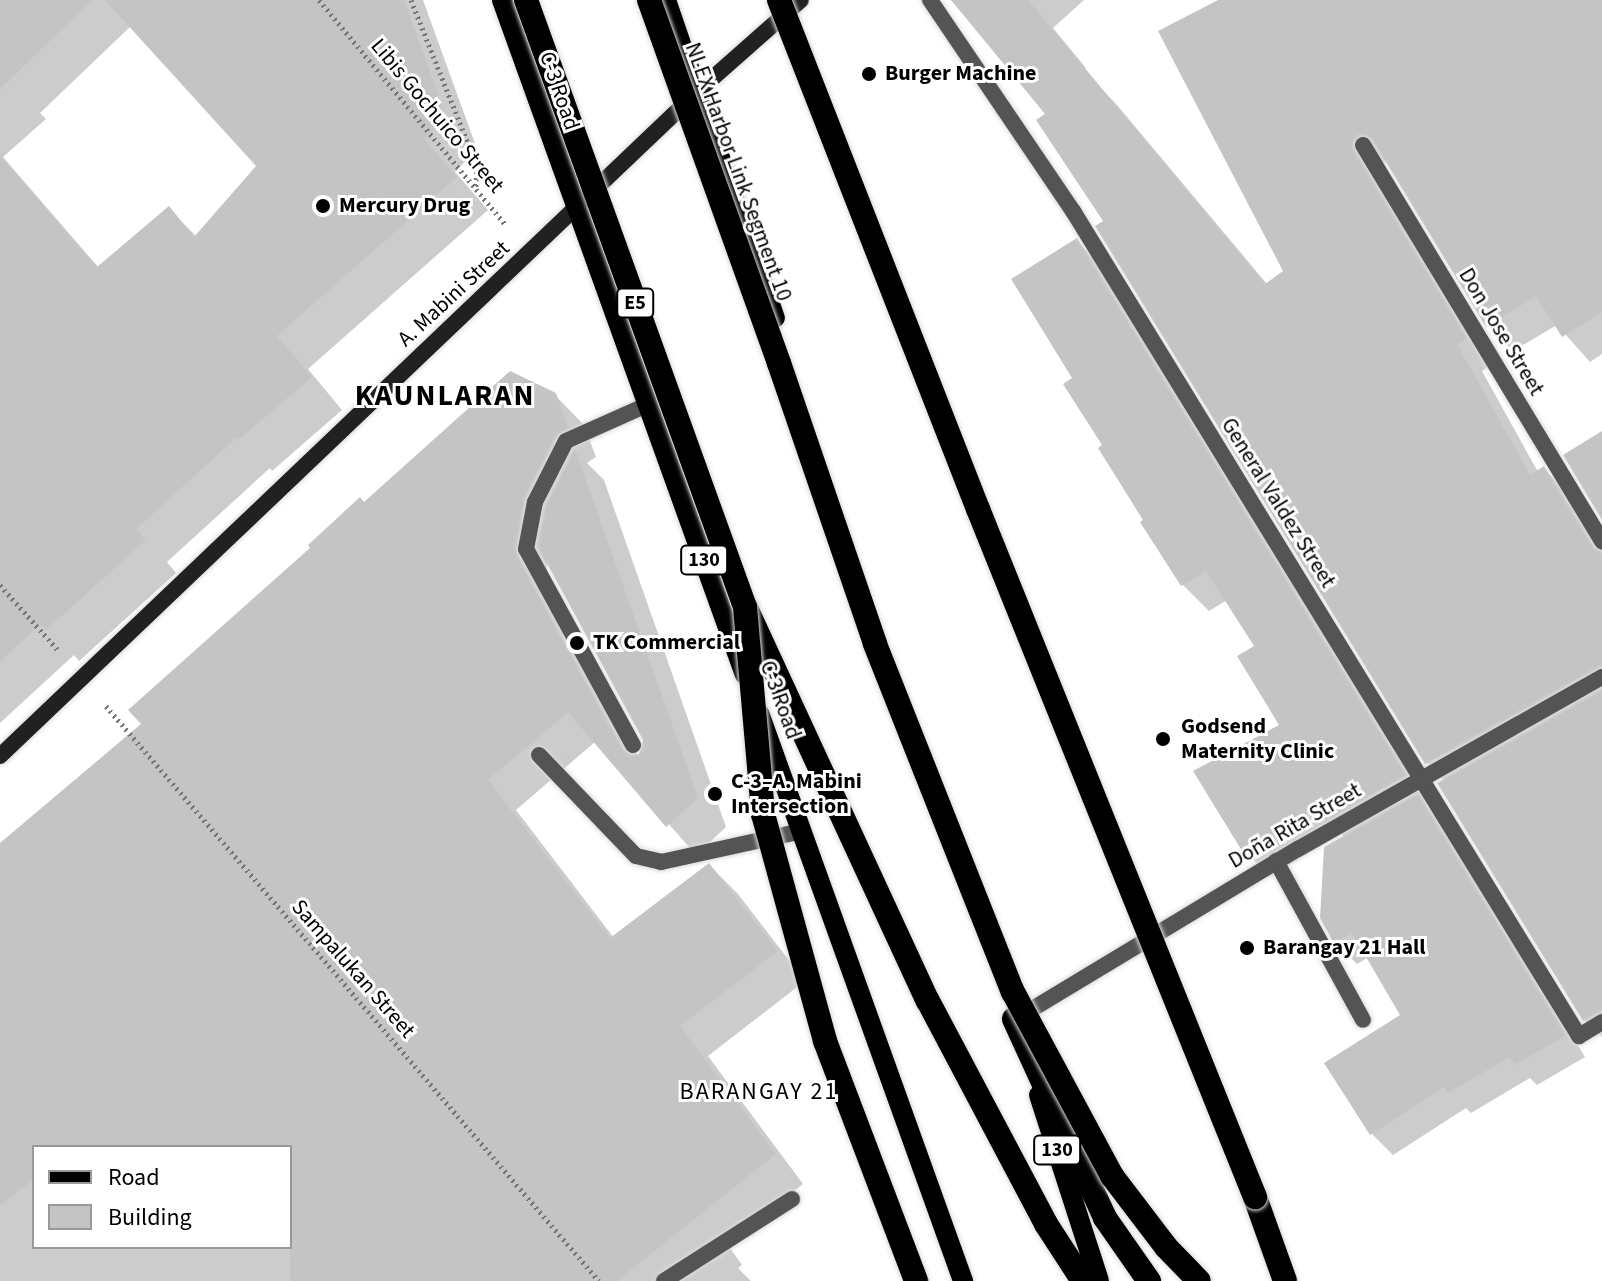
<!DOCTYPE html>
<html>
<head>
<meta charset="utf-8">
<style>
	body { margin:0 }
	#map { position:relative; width:1602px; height:1281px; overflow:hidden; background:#fff; font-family:"Source Sans 3",sans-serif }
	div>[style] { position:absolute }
	.shadow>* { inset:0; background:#0003 }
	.building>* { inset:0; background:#c4c4c4 }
	.path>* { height:5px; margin-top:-2.5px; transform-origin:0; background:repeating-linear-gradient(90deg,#767676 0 2px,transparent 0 6px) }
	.roads { filter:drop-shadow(0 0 2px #dbdbdb) drop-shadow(0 0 2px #dbdbdb) }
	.service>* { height:16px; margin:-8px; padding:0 8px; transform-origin:8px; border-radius:8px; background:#545454 }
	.minor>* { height:16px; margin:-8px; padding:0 8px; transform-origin:8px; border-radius:8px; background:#545454 }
	.secondary>* { height:16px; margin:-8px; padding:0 8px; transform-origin:8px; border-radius:8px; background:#212121 }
	.primary>* { height:20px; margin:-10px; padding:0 10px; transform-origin:10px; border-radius:10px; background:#000 }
	.motorway>* { height:24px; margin:-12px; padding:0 12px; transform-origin:12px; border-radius:12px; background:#000 }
	.bridges { filter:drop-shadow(0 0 2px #dbdbdb) drop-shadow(0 0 2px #dbdbdb) }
	.motorway-bridge>* { height:24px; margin:-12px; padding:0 12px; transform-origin:12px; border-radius:12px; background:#000 }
	.dots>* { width:22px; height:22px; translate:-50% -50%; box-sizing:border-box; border:4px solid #fff; border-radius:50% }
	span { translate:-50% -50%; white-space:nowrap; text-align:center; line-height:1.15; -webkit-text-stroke:6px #fff; paint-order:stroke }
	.shield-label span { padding:2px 6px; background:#fff; border:2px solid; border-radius:6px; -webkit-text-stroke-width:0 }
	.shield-label { font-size:20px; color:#000; font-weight:700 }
	.poi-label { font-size:22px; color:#000; font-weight:700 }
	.left { translate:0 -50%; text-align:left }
	.street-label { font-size:22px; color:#000 }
	.neighbourhood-label { font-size:24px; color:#000; letter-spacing:2px }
	.district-label { font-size:30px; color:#000; font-weight:700; letter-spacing:2px }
	.legend { position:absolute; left:32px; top:1145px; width:260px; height:104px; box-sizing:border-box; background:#fff; border:2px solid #999; margin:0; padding:10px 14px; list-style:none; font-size:24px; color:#000 }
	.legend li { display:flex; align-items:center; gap:16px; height:40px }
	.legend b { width:40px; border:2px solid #999 }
</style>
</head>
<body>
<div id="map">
	<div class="shadow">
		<i style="clip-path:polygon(evenodd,0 0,423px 0,477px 149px,455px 172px,488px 210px,308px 369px,342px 410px,272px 471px,270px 468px,167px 562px,176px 573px,79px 661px,74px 655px,0 723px,0 0,131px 26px,259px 166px,197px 237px,169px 209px,99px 268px,3px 157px,46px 119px,40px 113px,131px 26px)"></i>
		<i style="clip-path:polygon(954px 0,1084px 0,1053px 28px,1086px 68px,1047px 103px,1091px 78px,1117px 105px,1267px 284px,1286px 272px,1218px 0,1602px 0,1602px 354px,1590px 362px,1557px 325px,1513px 351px,1487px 326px,1388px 161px,1379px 165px,1491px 365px,1482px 371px,1538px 472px,1544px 469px,1570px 495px,1602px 548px,1602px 1037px,1584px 1020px,1445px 781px,1427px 763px,1098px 227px,1106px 222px,1048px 114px)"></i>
		<i style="clip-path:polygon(1076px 240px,1103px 267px,1431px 802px,1426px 805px,1439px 818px,1585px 1057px,1537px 1085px,1530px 1078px,1471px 1113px,1466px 1108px,1393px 1155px,1372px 1134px,1403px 1015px,1369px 957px,1357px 964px,1335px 942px,1345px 837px,1341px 834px,1270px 876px,1243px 850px,1282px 726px,1256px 647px,1227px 600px,1209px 611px,1183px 585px,1143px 523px,1146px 521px,1104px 446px,1075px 379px)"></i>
		<i style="clip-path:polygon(evenodd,555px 395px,584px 425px,596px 457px,587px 463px,604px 480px,726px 827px,696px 855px,596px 741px,516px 810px,614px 938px,709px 865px,738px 894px,805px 981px,708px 1056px,803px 1184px,727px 1244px,742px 1265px,738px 1268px,751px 1281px,0 1281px,0 846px,144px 724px,364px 504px,555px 395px,548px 562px,645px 739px,640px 759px,544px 585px,548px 562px,555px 395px,34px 1147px,290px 1147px,290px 1247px,34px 1247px,34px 1147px)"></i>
	</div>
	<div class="building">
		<i style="clip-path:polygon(0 0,92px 0,0 89px)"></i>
		<i style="clip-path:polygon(105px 0,404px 0,446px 116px,424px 139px,457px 177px,277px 336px,312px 377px,238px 440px,236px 438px,136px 529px,146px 540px,46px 630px,40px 624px,0 662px,0 156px,97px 267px,169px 206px,194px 237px,256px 166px)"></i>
		<i style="clip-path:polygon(951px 0,1028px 0,1265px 284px,1283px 271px,1158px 31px,1218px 0,1602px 0,1602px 312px,1562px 337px,1536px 296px,1486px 327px,1372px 139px,1362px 134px,1352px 144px,1467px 338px,1457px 344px,1530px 475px,1544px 466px,1593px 547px,1602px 552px,1602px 666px,1425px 764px,1095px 226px,1103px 221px,1036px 120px,1045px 114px)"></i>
		<i style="clip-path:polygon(1077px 238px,1406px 775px,1325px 821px,1327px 801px,1242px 851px,1193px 771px,1279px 725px,1237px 656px,1254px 646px,1206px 571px,1181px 586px,1140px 522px,1143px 520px,1098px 448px,1102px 445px,1063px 384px,1072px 378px,1011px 279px)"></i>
		<i style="clip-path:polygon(510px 371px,556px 393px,568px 428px,556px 436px,525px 497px,516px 554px,623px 750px,632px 756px,639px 754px,643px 740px,538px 547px,546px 506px,575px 449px,698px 798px,666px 827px,568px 712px,488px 780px,610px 938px,709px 863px,778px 951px,680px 1026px,776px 1154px,617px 1281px,290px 1281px,290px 1147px,34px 1147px,34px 1179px,0 1205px,0 843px,141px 724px,128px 710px,310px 548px,308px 545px,360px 497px,364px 502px)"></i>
		<i style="clip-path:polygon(1602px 431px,1602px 520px,1563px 455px)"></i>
		<i style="clip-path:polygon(1602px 690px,1602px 1011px,1583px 1021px,1437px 783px)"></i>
		<i style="clip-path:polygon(1418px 794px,1566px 1035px,1514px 1065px,1510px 1057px,1448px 1093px,1444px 1087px,1370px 1135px,1324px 1063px,1400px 1015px,1352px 933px,1334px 944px,1320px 918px,1324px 847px)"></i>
	</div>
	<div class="path">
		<i style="left:319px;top:0;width:291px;rotate:50.3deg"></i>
		<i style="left:411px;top:0;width:179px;rotate:68.3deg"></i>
		<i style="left:477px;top:166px;width:21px;rotate:93deg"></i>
		<i style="left:0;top:585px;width:87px;rotate:48.3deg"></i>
		<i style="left:106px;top:706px;width:757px;rotate:49.39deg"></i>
	</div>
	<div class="roads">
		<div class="service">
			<i style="left:633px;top:745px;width:223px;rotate:-118.6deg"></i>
			<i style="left:526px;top:549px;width:48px;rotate:-79.2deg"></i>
			<i style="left:535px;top:502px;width:68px;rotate:-63.1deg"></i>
			<i style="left:566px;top:441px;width:89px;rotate:-24deg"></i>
			<i style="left:539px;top:755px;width:140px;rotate:46.2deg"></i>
			<i style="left:636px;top:856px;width:26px;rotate:13deg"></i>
			<i style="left:661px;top:862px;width:144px;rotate:-12.4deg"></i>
			<i style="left:1276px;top:861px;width:181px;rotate:61.3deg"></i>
		</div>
		<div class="minor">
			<i style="left:930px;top:0;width:255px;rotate:55.9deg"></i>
			<i style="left:1073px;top:211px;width:968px;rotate:58.48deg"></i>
			<i style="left:1579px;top:1036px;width:27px;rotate:-31deg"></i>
			<i style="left:1363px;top:145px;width:463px;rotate:58.9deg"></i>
			<i style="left:1019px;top:1017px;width:326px;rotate:-31.1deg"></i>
			<i style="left:1298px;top:849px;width:349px;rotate:-29.5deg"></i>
			<i style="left:664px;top:1281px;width:152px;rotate:-32.6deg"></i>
		</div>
		<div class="secondary">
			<i style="left:0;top:756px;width:964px;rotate:-43.61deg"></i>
			<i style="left:698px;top:91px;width:137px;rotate:-41.5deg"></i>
		</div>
		<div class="primary">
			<i style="left:502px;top:0;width:717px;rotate:70.2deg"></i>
			<i style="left:666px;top:0;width:336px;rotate:71.1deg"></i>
			<i style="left:759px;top:713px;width:604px;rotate:70.24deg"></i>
			<i style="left:1039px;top:1095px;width:195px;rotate:72.1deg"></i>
		</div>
		<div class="motorway">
			<i style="left:746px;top:608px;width:433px;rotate:65.2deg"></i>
			<i style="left:928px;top:1001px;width:252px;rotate:62.1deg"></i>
			<i style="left:1046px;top:1224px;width:68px;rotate:57deg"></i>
			<i style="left:1014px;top:1019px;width:219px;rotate:65.4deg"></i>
			<i style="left:1105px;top:1218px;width:77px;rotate:55.1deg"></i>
			<i style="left:1255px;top:1197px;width:89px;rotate:70.3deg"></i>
		</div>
	</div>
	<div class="bridges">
		<div class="motorway-bridge">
			<i style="left:526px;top:0;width:645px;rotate:70.16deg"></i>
			<i style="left:745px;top:607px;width:208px;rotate:85deg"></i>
			<i style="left:763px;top:814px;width:235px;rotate:74.7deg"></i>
			<i style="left:825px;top:1041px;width:257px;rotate:69.2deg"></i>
			<i style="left:649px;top:0;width:386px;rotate:70.3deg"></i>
			<i style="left:779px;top:363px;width:297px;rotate:71.1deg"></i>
			<i style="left:875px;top:644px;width:374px;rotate:68.4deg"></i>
			<i style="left:1013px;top:992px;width:209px;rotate:61.7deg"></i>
			<i style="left:1112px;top:1176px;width:89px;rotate:52.7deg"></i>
			<i style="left:1166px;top:1247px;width:47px;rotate:45.9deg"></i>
			<i style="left:779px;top:0;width:547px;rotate:68.65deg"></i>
			<i style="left:978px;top:509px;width:742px;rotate:68.07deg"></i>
		</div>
	</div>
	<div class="dots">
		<i style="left:869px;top:74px;background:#000"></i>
		<i style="left:323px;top:206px;background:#000"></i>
		<i style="left:577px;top:643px;background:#000"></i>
		<i style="left:1163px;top:739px;background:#000"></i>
		<i style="left:715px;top:794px;background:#000"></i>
		<i style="left:1247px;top:948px;background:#000"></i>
	</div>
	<div class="shield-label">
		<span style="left:635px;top:303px">E5</span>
		<span style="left:704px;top:560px">130</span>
		<span style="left:1057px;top:1150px">130</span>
	</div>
	<div class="poi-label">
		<span class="left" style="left:885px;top:74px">Burger Machine</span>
		<span class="left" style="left:339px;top:206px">Mercury Drug</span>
		<span class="left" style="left:593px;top:643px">TK Commercial</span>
		<span class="left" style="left:1181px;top:739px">Godsend<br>Maternity Clinic</span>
		<span class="left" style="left:731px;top:794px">C-3–A. Mabini<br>Intersection</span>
		<span class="left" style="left:1263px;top:948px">Barangay 21 Hall</span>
	</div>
	<div class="street-label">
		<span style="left:559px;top:91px;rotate:71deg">C-3 Road</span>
		<span style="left:437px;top:116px;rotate:50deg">Libis Gochuico Street</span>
		<span style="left:738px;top:172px;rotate:70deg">NLEX Harbor Link Segment 10</span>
		<span style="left:454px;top:294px;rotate:-43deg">A. Mabini Street</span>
		<span style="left:1501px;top:332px;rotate:59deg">Don Jose Street</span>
		<span style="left:1278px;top:503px;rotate:58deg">General Valdez Street</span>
		<span style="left:780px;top:700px;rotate:70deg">C-3 Road</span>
		<span style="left:1295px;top:826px;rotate:-30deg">Doña Rita Street</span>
		<span style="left:353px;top:969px;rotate:49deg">Sampalukan Street</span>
	</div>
	<div class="neighbourhood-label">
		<span style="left:759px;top:1092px">BARANGAY 21</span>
	</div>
	<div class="district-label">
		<span style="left:445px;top:396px">KAUNLARAN</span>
	</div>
	<ul class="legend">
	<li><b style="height:10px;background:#000"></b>Road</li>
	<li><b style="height:22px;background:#c4c4c4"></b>Building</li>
	</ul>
</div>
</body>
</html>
